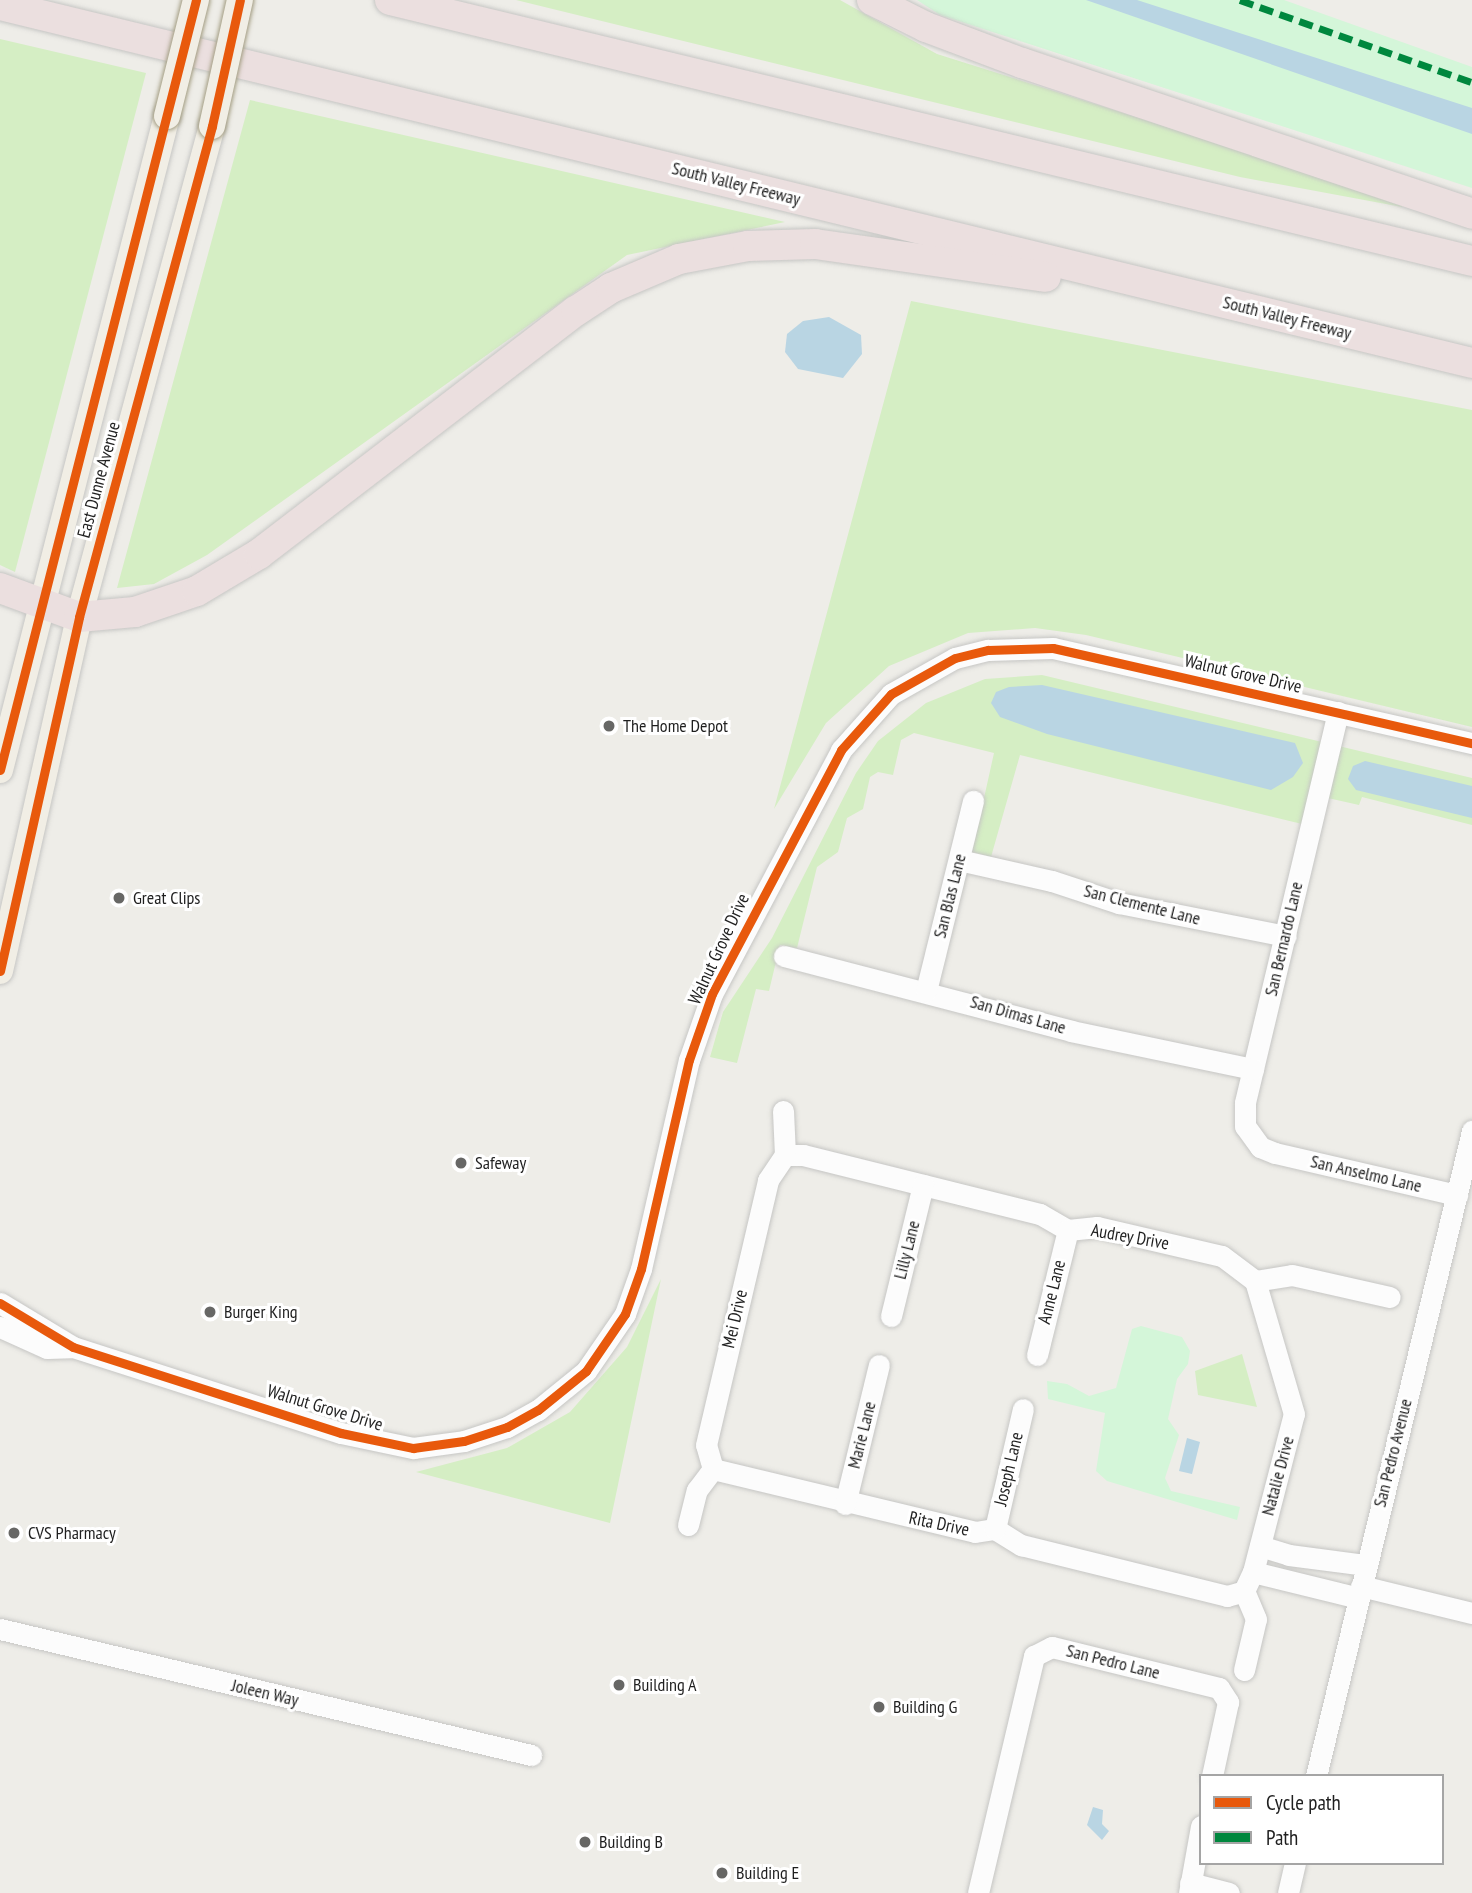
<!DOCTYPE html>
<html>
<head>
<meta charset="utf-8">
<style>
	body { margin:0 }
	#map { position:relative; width:1472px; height:1893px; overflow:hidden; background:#eeede8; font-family:"PT Sans Narrow",sans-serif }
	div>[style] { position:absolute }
	.grass>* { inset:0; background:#d5eec4 }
	.park>* { inset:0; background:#d4f6d9 }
	.water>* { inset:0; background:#b9d5e3 }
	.roads { filter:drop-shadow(0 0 2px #c6c6c4) drop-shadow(0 0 2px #c6c6c4) }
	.minor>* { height:21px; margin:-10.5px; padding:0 10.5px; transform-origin:10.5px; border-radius:10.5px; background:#fcfcfc }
	.major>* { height:26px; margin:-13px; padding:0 13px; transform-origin:13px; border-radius:13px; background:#f1eee5 }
	.highway>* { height:30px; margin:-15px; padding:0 15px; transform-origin:15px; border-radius:15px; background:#ebdfdf }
	.bridges { filter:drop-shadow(0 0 2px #a49e84) drop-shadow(0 0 2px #a49e84) }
	.major-bridge>* { height:26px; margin:-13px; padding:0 13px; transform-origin:13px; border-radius:13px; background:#f1eee5 }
	.quiet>* { height:7px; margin-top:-3.5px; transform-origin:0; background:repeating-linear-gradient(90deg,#00873e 0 14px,transparent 0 21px) }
	.cycleway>* { height:9px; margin:-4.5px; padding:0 4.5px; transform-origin:4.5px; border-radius:4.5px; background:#e8590c }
	.dots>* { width:19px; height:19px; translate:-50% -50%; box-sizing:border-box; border:4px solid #fff; border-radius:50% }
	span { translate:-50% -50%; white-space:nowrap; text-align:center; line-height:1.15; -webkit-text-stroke:6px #fff; paint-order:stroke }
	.street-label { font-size:18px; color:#1f1f1f }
	.poi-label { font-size:18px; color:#1f1f1f }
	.left { translate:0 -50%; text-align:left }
	.legend { position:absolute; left:1199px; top:1774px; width:245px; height:91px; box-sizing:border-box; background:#fff; border:2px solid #a5a5a5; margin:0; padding:9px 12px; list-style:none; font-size:21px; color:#1f1f1f }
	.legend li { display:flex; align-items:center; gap:14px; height:35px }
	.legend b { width:35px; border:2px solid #a5a5a5 }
</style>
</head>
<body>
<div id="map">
	<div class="grass">
		<i style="clip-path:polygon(516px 0,840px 0,937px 54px,1402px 201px,1402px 207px,1240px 177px)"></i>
		<i style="clip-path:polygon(0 39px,146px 73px,15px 572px,0 565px)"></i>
		<i style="clip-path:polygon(250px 100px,785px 222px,627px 255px,207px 555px,154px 584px,117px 588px)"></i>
		<i style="clip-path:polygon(911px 301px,1472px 410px,1472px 727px,1086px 635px,1035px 628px,968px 633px,889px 666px,826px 723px,774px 809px)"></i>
		<i style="clip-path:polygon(1042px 675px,1472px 778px,1472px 825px,1362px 797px,1359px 805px,1310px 794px,1302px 824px,1020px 755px,991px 857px,972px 852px,994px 753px,914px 733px,901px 740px,893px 775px,878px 772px,870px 777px,863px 809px,847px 818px,838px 852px,817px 867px,797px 948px,780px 945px,769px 991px,756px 989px,737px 1063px,710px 1057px,723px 1012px,772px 938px,856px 773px,878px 741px,926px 703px,985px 679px)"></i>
		<i style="clip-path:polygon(661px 1279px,610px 1523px,416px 1472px,507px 1448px,570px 1412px,627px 1347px)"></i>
		<i style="clip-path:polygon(1242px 1354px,1257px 1407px,1198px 1395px,1195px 1371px)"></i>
	</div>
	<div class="park">
		<i style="clip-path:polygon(917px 0,1284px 0,1472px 67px,1472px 188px,940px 15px)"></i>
		<i style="clip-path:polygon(1141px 1326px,1182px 1337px,1190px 1351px,1188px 1364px,1177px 1379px,1168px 1419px,1179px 1435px,1165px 1478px,1171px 1491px,1240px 1507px,1237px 1520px,1107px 1481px,1096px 1471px,1105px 1413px,1048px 1399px,1047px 1381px,1067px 1384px,1089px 1396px,1116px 1388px,1132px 1329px)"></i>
	</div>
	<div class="water">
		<i style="clip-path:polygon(1086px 0,1137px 0,1472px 108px,1472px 134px)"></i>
		<i style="clip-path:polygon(829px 317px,861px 335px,862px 354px,843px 378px,798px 369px,785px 352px,787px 334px,803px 321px)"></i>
		<i style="clip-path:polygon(1042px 685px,1295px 743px,1303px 763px,1293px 777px,1271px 790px,1047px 734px,1000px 717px,991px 703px,996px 692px,1009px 687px)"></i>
		<i style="clip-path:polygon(1365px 761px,1472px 786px,1472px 818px,1356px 790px,1348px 779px,1353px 766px)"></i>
		<i style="clip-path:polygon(1187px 1438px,1200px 1442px,1192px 1474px,1179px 1471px)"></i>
		<i style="clip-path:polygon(1093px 1807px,1103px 1810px,1102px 1824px,1109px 1831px,1102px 1840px,1087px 1825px)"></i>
	</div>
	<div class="roads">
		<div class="minor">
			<i style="left:1338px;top:712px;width:402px;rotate:103.4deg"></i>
			<i style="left:1245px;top:1103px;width:23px;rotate:90deg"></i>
			<i style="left:1245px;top:1126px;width:26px;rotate:54deg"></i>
			<i style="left:1260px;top:1147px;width:16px;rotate:22deg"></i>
			<i style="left:1275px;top:1153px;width:187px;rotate:13deg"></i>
			<i style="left:959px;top:860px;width:95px;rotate:12.7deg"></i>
			<i style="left:1052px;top:881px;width:71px;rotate:18.2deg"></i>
			<i style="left:1119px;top:903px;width:170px;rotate:11.2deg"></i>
			<i style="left:784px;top:956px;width:297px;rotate:14.6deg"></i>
			<i style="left:1071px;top:1031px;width:186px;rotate:11.8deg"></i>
			<i style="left:926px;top:991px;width:196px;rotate:-76.1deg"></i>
			<i style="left:785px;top:1155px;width:18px"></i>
			<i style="left:803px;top:1155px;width:244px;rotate:14deg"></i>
			<i style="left:1040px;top:1214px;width:32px;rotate:30deg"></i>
			<i style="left:1068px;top:1230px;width:29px;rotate:-6deg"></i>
			<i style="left:1097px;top:1227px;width:128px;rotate:13.1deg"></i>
			<i style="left:1222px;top:1256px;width:41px;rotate:37.1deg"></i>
			<i style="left:1255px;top:1281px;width:37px;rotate:-9deg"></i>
			<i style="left:1292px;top:1275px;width:100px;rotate:12.7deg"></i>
			<i style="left:0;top:1303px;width:85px;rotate:31.1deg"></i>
			<i style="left:73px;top:1347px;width:281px;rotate:17.8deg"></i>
			<i style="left:341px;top:1433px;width:74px;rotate:11.8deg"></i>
			<i style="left:413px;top:1448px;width:51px;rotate:-7.8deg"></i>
			<i style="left:464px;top:1441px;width:45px;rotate:-18deg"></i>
			<i style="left:507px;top:1427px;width:35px;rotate:-29deg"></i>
			<i style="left:538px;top:1410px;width:62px;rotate:-39.1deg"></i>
			<i style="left:586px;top:1371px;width:69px;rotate:-55.6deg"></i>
			<i style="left:625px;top:1314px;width:48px;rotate:-70.4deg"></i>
			<i style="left:641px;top:1269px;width:214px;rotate:-77.1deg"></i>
			<i style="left:689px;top:1060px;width:70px;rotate:-70.8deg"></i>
			<i style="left:712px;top:994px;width:276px;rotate:-62.1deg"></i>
			<i style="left:841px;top:750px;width:75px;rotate:-48.2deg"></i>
			<i style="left:891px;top:694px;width:73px;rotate:-29.4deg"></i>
			<i style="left:955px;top:658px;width:34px;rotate:-14deg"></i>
			<i style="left:988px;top:650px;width:65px;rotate:-1.8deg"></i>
			<i style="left:1053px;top:648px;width:430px;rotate:12.8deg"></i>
			<i style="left:891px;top:1316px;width:135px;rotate:-76.3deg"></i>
			<i style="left:0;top:1327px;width:51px;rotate:24.1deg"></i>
			<i style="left:47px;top:1348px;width:24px;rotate:-2deg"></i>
			<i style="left:1037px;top:1355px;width:129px;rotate:-76.1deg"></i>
			<i style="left:713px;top:1469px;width:269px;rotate:13.5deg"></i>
			<i style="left:975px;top:1532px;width:20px;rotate:-9deg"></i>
			<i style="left:995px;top:1529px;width:31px;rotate:32deg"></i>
			<i style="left:1021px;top:1545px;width:212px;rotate:13.9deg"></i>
			<i style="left:1227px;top:1596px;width:18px;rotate:-16deg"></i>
			<i style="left:845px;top:1504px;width:143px;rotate:-76.3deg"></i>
			<i style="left:688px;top:1525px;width:36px;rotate:-76deg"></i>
			<i style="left:697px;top:1490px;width:26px;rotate:-53deg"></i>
			<i style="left:713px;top:1469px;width:25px;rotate:-106deg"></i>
			<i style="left:706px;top:1445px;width:272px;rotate:-76.8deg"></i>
			<i style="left:768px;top:1180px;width:30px;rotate:-56deg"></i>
			<i style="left:785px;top:1155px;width:44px;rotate:-92.6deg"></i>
			<i style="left:995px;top:1529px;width:123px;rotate:-76.9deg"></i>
			<i style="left:1260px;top:1546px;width:30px;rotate:17deg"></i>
			<i style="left:1289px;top:1555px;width:78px;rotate:7.4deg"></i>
			<i style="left:1253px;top:1572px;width:109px;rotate:13.8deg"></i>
			<i style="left:1361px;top:1586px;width:114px;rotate:13.7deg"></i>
			<i style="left:1244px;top:1591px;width:21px;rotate:-65deg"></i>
			<i style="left:1253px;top:1572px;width:163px;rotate:-75.5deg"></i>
			<i style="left:1294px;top:1414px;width:139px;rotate:-106.3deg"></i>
			<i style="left:0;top:1629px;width:546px;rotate:13.35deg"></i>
			<i style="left:1244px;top:1670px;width:52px;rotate:-76.8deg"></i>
			<i style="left:1256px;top:1619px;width:30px;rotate:-113deg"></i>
			<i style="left:1316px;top:1776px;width:664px;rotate:-76.4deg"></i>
			<i style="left:1190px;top:1883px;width:40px;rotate:14.4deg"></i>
			<i style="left:978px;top:1893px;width:244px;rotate:-76.7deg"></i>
			<i style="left:1034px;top:1656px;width:20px;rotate:-27deg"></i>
			<i style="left:1052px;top:1647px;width:172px;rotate:13.8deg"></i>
			<i style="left:1219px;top:1688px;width:17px;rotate:57deg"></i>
			<i style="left:1228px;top:1702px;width:76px;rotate:102.2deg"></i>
			<i style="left:1189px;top:1893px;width:68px;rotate:-79.8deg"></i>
			<i style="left:1288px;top:1893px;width:31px;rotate:-77deg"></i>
		</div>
		<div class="major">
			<i style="left:0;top:770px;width:675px;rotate:-75.68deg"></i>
			<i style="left:0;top:971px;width:363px;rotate:-77.4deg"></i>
			<i style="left:79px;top:617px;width:509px;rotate:-74.84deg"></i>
		</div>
		<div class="highway">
			<i style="left:390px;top:0;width:1113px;rotate:13.56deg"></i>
			<i style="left:872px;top:0;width:60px;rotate:26.6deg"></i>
			<i style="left:926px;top:27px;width:103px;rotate:20.6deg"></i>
			<i style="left:1022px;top:63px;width:475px;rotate:18.5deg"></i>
			<i style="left:0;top:5px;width:1515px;rotate:13.67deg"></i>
			<i style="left:0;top:588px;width:84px;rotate:20.2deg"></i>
			<i style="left:79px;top:617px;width:56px;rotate:-5.1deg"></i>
			<i style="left:135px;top:612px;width:65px;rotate:-18.7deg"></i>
			<i style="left:197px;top:591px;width:72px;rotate:-30.8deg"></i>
			<i style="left:259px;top:554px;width:399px;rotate:-37.5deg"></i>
			<i style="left:576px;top:311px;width:42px;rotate:-33.3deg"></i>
			<i style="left:611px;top:288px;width:74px;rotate:-23.1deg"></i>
			<i style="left:679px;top:259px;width:70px;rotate:-10.7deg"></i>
			<i style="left:748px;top:246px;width:67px;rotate:-1.7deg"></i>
			<i style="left:815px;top:244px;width:233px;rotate:8.1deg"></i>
		</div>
	</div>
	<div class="bridges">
		<div class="major-bridge">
			<i style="left:167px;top:116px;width:120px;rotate:-76deg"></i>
			<i style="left:212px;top:126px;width:129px;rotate:-77.5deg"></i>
		</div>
	</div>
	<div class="quiet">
		<i style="left:1240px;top:0;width:246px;rotate:19.5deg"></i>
	</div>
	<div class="cycleway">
		<i style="left:0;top:770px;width:795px;rotate:-75.72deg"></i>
		<i style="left:0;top:971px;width:363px;rotate:-77.4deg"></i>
		<i style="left:79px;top:617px;width:509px;rotate:-74.84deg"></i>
		<i style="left:212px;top:126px;width:129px;rotate:-77.5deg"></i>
		<i style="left:0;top:1303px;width:85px;rotate:31.1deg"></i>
		<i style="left:73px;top:1347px;width:281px;rotate:17.8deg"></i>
		<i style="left:341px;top:1433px;width:74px;rotate:11.8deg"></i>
		<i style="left:413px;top:1448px;width:51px;rotate:-7.8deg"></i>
		<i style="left:464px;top:1441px;width:45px;rotate:-18deg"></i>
		<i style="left:507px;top:1427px;width:35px;rotate:-29deg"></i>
		<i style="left:538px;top:1410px;width:62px;rotate:-39.1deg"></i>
		<i style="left:586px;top:1371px;width:69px;rotate:-55.6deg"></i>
		<i style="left:625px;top:1314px;width:48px;rotate:-70.4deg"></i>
		<i style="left:641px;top:1269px;width:214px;rotate:-77.1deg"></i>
		<i style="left:689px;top:1060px;width:70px;rotate:-70.8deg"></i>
		<i style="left:712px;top:994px;width:276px;rotate:-62.1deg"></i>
		<i style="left:841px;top:750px;width:75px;rotate:-48.2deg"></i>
		<i style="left:891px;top:694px;width:73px;rotate:-29.4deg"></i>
		<i style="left:955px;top:658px;width:34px;rotate:-14deg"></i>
		<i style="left:988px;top:650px;width:65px;rotate:-1.8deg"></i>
		<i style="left:1053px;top:648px;width:430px;rotate:12.8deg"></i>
	</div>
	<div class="dots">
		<i style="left:609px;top:726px;background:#676765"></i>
		<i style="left:119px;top:898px;background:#676765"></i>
		<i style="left:461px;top:1163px;background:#676765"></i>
		<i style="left:210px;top:1312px;background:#676765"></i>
		<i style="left:14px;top:1533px;background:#676765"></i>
		<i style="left:619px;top:1685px;background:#676765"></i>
		<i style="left:879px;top:1707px;background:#676765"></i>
		<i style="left:585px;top:1842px;background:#676765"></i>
		<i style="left:722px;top:1873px;background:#676765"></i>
	</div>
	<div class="street-label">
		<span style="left:736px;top:184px;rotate:14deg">South Valley Freeway</span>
		<span style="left:1287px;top:318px;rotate:14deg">South Valley Freeway</span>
		<span style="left:99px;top:480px;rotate:-75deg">East Dunne Avenue</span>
		<span style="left:1243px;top:674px;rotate:13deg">Walnut Grove Drive</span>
		<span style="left:950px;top:896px;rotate:-76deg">San Blas Lane</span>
		<span style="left:1142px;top:905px;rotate:14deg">San Clemente Lane</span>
		<span style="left:1284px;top:939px;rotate:-77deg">San Bernardo Lane</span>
		<span style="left:719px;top:949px;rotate:-65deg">Walnut Grove Drive</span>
		<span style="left:1018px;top:1015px;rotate:16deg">San Dimas Lane</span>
		<span style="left:1366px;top:1174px;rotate:13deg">San Anselmo Lane</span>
		<span style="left:1130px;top:1237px;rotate:10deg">Audrey Drive</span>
		<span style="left:907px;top:1250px;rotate:-76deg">Lilly Lane</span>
		<span style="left:1052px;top:1292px;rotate:-76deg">Anne Lane</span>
		<span style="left:735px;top:1319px;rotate:-77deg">Mei Drive</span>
		<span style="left:325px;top:1408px;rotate:17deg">Walnut Grove Drive</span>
		<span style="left:862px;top:1435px;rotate:-76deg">Marie Lane</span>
		<span style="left:1393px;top:1453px;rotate:-76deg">San Pedro Avenue</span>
		<span style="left:1009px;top:1469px;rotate:-77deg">Joseph Lane</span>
		<span style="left:1278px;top:1476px;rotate:-75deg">Natalie Drive</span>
		<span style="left:939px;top:1524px;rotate:12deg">Rita Drive</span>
		<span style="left:1113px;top:1662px;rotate:14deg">San Pedro Lane</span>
		<span style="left:265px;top:1693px;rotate:13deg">Joleen Way</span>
	</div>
	<div class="poi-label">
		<span class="left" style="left:623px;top:726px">The Home Depot</span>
		<span class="left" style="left:133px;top:898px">Great Clips</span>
		<span class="left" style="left:475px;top:1163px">Safeway</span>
		<span class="left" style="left:224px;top:1312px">Burger King</span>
		<span class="left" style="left:28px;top:1533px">CVS Pharmacy</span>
		<span class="left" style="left:633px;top:1685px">Building A</span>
		<span class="left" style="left:893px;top:1707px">Building G</span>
		<span class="left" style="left:599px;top:1842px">Building B</span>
		<span class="left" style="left:736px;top:1873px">Building E</span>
	</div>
	<ul class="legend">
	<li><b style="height:9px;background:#e8590c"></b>Cycle path</li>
	<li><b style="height:9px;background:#00873e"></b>Path</li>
	</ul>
</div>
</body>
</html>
